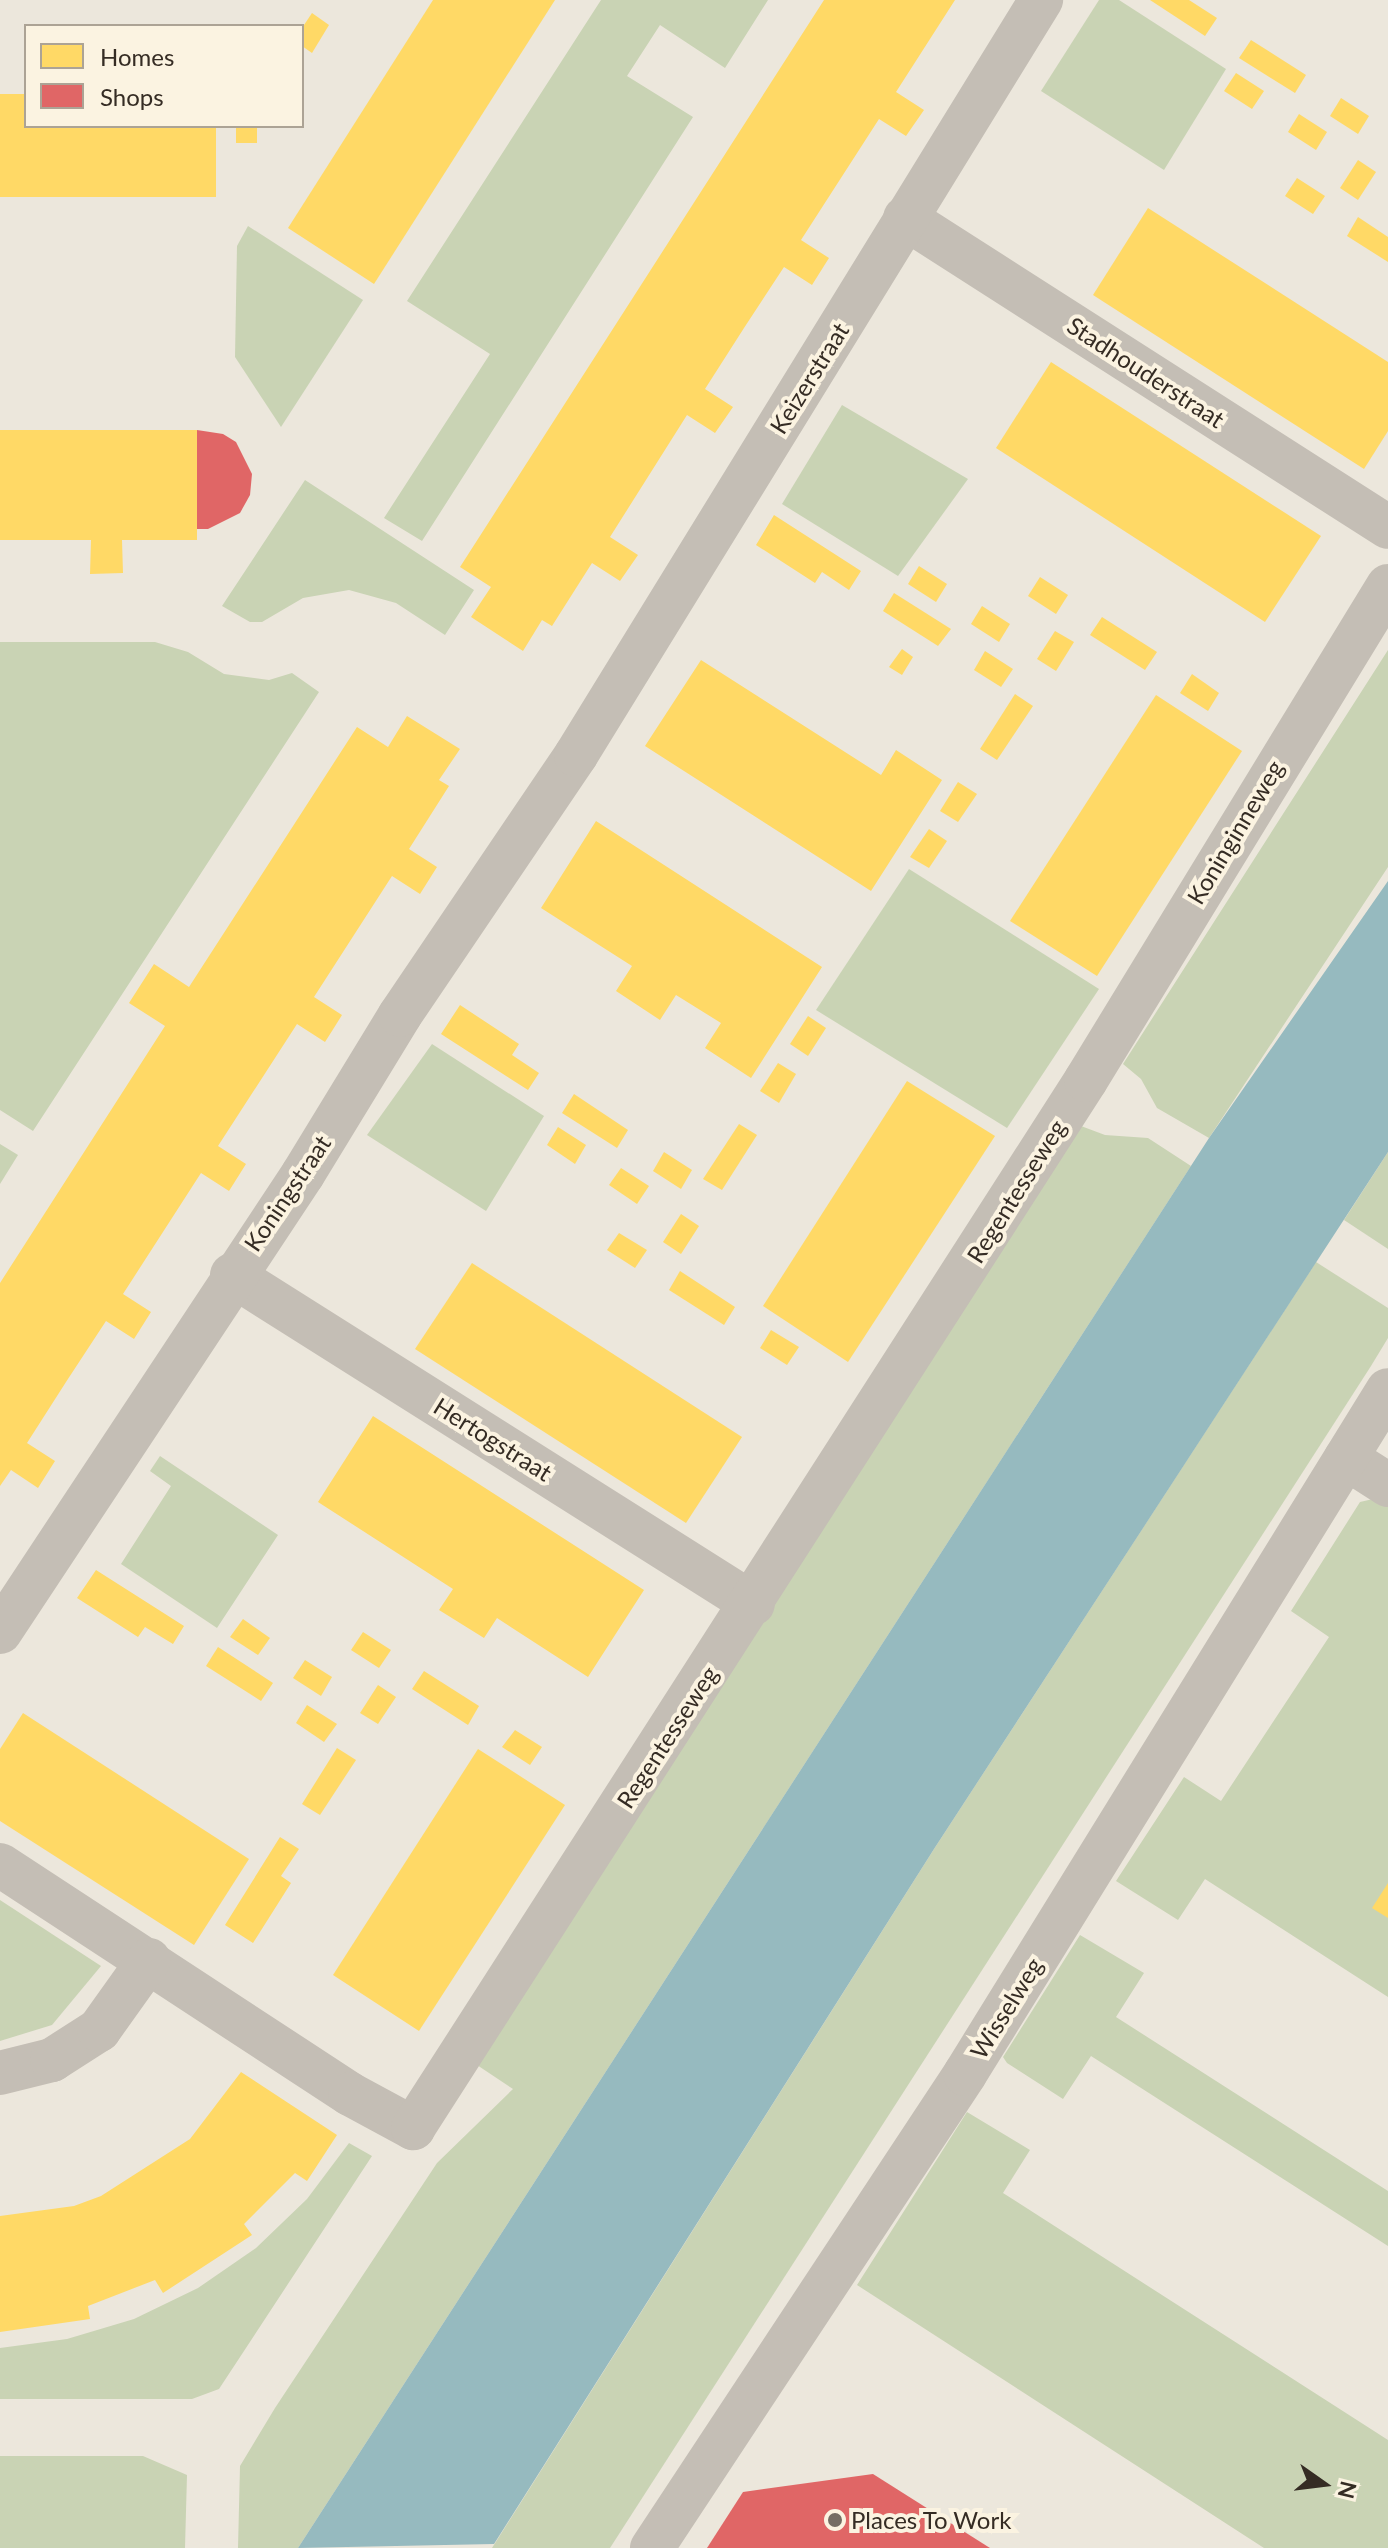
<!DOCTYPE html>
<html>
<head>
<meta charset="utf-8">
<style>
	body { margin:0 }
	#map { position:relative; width:1388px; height:2548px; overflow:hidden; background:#ece7dc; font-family:Lato,sans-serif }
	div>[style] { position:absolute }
	.green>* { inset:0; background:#c9d3b4 }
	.water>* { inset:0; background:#96babf }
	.homes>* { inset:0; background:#ffd966 }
	.shops>* { inset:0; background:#e06666 }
	.minor>* { height:44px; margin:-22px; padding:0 22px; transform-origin:22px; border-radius:22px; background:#c4beb5 }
	.dots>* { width:22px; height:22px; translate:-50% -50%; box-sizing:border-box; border:4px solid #fbf3e1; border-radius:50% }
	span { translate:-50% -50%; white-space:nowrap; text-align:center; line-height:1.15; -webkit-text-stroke:8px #fbf3e1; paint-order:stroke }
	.street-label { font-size:24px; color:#352c24 }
	.poi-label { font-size:24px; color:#352c24 }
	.left { translate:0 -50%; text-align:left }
	.legend { position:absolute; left:24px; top:24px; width:280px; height:104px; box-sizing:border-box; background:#fbf3e1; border:2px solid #aca395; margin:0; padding:10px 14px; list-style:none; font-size:24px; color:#352c24 }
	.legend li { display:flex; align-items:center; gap:16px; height:40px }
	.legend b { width:40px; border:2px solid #aca395 }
	.north { position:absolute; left:1284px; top:2444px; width:80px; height:80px; -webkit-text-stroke:6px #fbf3e1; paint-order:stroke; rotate:104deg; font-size:22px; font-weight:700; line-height:32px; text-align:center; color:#352c24 }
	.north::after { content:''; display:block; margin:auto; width:28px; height:36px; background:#352c24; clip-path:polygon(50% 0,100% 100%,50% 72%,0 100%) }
</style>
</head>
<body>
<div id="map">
	<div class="green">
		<i style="clip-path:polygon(601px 0,768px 0,725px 68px,660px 25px,627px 76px,693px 117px,422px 541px,384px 518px,490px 354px,407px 301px)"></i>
		<i style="clip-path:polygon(1099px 0,1119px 0,1226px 69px,1164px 170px,1041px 91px)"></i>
		<i style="clip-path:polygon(248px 226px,363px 300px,281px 427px,235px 357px,237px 246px)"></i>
		<i style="clip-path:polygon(842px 405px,968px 479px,898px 576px,782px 504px)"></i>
		<i style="clip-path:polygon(305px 480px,474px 590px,445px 635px,396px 603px,349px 590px,303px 598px,262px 622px,250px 622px,222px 606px)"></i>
		<i style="clip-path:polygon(0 642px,155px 642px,188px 652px,224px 674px,269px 680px,292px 673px,319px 692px,33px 1131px,0 1110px)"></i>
		<i style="clip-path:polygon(1388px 650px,1388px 867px,1209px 1138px,1157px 1108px,1141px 1079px,1123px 1064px)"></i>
		<i style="clip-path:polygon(909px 869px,1099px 989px,1007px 1128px,816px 1010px)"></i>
		<i style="clip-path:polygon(432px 1044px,544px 1116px,486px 1211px,367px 1135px)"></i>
		<i style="clip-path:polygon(1081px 1126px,1105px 1135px,1148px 1138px,1191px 1166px,298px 2548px,238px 2548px,240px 2466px,275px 2408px,437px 2163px,513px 2089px,477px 2065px)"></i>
		<i style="clip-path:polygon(0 1144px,18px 1155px,0 1184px)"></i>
		<i style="clip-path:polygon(1388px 1152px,1388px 1249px,1344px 1220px)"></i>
		<i style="clip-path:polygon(1316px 1262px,1388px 1308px,1388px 1338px,1371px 1366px,610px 2548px,492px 2548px,934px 1849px)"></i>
		<i style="clip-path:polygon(160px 1456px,278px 1535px,217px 1628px,121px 1564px,171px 1486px,150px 1471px)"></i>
		<i style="clip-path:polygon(1373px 1499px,1388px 1506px,1388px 1997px,1205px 1879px,1178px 1920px,1116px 1881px,1184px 1777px,1221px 1801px,1329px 1637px,1291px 1611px,1360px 1502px)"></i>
		<i style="clip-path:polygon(0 1900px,101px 1966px,52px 2025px,0 2041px)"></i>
		<i style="clip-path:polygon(1080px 1935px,1144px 1973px,1116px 2017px,1388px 2191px,1388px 2246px,1091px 2056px,1063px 2099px,1007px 2063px,1003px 2057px)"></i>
		<i style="clip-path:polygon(967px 2112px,1030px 2150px,1003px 2193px,1388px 2440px,1388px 2548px,1264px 2548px,857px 2285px)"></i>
		<i style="clip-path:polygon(349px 2143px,372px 2156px,219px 2389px,192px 2399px,0 2399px,0 2348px,67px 2339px,134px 2319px,198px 2288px,256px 2248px,307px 2199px)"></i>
		<i style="clip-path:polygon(0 2456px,143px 2456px,187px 2475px,185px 2548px,0 2548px)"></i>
	</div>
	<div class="water">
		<i style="clip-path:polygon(1388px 881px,1388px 1152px,934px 1849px,494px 2544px,298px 2548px,1209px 1138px)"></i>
	</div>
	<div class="homes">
		<i style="clip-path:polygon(433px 0,555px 0,374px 284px,288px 228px)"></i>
		<i style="clip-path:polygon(824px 0,955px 0,896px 92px,924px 110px,906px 136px,879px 119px,801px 240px,829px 258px,812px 285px,784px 267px,744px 328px,705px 389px,733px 407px,715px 433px,687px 415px,610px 537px,638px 555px,620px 581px,592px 563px,552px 626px,542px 620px,523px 651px,471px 617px,491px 587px,460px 567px)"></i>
		<i style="clip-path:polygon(1150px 0,1189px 0,1217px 18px,1205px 36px)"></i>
		<i style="clip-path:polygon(312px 13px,329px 25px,312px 53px,302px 46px,302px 28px)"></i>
		<i style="clip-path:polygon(1251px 40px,1306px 75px,1295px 93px,1239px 58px)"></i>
		<i style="clip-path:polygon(1236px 73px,1264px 91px,1252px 109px,1224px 91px)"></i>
		<i style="clip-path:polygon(0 94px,26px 94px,26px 126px,216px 126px,216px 197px,0 197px)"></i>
		<i style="clip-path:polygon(1341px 98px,1369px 116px,1358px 134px,1330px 116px)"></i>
		<i style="clip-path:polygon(1299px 114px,1327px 132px,1316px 150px,1288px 132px)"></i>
		<i style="clip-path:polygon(236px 126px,257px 126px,257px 143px,236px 143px)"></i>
		<i style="clip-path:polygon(1358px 160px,1376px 172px,1358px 200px,1340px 188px)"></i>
		<i style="clip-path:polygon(1297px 178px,1325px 196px,1313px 214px,1285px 196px)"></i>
		<i style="clip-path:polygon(1148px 208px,1388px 362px,1388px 431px,1364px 469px,1093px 295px)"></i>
		<i style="clip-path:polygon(1358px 217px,1388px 237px,1388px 262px,1347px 236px)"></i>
		<i style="clip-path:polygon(1051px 362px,1321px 536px,1265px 622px,996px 448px)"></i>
		<i style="clip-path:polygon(0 430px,197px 430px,197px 540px,122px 540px,123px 573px,90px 574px,91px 540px,0 540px)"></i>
		<i style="clip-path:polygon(774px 515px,861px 571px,849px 590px,822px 572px,815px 583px,756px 545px)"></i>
		<i style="clip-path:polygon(919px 566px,947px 584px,936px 602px,908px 584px)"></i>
		<i style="clip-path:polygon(1040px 577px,1068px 595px,1056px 614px,1028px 596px)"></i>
		<i style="clip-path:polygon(894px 593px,951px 629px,938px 646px,883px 611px)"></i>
		<i style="clip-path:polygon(982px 606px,1010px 624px,999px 642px,971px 624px)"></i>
		<i style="clip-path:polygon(1102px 617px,1157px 652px,1145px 670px,1090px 635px)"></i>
		<i style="clip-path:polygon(1055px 631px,1074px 642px,1056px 671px,1037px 659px)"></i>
		<i style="clip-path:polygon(902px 649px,913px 657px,902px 675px,889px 667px)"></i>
		<i style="clip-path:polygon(985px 651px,1013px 669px,1001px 687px,974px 670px)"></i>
		<i style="clip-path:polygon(701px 660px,881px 775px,896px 750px,942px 780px,871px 891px,645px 746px)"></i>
		<i style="clip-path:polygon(1192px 674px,1219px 693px,1208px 711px,1180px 693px)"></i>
		<i style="clip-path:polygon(1015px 694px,1033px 706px,997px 760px,980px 749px)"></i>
		<i style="clip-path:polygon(1156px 695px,1242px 751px,1097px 976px,1010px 921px)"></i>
		<i style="clip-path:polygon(407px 716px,460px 749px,439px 780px,449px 786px,409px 849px,437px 867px,420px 894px,392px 876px,314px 997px,342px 1015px,332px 1031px,325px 1042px,297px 1024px,218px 1146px,246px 1164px,229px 1191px,201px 1173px,123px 1294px,151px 1312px,134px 1339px,106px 1321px,66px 1382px,27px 1443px,55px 1461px,38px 1488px,11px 1470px,0 1486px,0 1283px,165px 1026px,129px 1003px,154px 964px,189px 987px,357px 727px,388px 747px)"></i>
		<i style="clip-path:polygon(958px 782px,977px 794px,958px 822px,940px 811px)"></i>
		<i style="clip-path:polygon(596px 821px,822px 967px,751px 1078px,705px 1048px,721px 1023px,676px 995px,660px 1020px,616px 991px,632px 966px,541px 908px)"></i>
		<i style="clip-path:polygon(929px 829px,947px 841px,929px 868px,910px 857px)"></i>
		<i style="clip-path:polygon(460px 1005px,519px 1044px,512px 1055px,539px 1073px,528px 1090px,441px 1034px)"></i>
		<i style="clip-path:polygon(808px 1016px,826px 1028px,808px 1056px,790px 1044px)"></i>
		<i style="clip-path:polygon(778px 1063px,796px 1074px,779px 1103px,760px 1091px)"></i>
		<i style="clip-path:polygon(907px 1081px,995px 1136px,848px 1362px,763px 1306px)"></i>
		<i style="clip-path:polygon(574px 1094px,628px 1130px,617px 1148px,562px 1113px)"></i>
		<i style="clip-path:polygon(739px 1124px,757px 1135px,722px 1190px,703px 1179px)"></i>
		<i style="clip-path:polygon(558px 1127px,586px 1145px,575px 1164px,547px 1145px)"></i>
		<i style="clip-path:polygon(664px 1152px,692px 1170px,681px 1189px,653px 1171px)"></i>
		<i style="clip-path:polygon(621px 1168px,649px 1186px,637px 1204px,609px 1185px)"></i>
		<i style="clip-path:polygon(681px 1214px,699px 1226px,681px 1254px,663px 1242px)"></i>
		<i style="clip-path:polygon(619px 1233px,647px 1250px,635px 1268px,607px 1250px)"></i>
		<i style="clip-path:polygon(472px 1263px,742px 1437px,686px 1523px,415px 1349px)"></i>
		<i style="clip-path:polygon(680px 1271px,735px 1307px,724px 1325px,669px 1290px)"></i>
		<i style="clip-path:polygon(771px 1330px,799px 1347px,787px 1365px,760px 1348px)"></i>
		<i style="clip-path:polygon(373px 1416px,644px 1590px,588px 1677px,497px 1618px,484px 1638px,439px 1610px,453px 1589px,318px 1502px)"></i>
		<i style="clip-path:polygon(96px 1570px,184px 1626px,173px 1644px,145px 1627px,138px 1637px,77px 1598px)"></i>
		<i style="clip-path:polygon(243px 1619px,270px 1638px,258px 1655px,230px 1637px)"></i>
		<i style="clip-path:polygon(363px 1632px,391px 1650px,379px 1668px,351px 1650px)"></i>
		<i style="clip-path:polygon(218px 1647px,273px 1683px,261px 1701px,206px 1666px)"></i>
		<i style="clip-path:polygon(305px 1660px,332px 1677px,321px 1696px,293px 1678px)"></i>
		<i style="clip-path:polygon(424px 1671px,479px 1706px,468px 1725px,412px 1689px)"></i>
		<i style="clip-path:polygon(378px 1685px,396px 1697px,378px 1724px,360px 1713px)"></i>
		<i style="clip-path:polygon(307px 1705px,337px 1724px,324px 1742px,296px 1723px)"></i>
		<i style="clip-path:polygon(23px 1713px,249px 1859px,194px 1945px,0 1821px,0 1749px)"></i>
		<i style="clip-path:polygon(515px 1730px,542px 1747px,530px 1765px,502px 1747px)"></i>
		<i style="clip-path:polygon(337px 1748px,356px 1760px,320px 1815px,302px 1804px)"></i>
		<i style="clip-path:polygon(478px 1749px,565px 1805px,419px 2031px,333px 1975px)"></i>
		<i style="clip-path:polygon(280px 1837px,299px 1849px,281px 1876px,291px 1883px,253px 1943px,225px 1925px)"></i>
		<i style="clip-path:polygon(1388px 1883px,1388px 1918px,1372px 1908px)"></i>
		<i style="clip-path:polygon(241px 2072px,337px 2135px,307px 2181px,295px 2173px,244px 2224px,252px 2235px,163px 2293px,155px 2280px,88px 2306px,90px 2319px,0 2332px,0 2216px,74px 2206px,101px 2196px,190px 2139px)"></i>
	</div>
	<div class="shops">
		<i style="clip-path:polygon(197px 430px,223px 434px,236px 442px,252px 474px,250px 495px,240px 513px,208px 529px,197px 529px)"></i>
		<i style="clip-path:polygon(873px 2474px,990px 2548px,707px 2548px,743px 2492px)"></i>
	</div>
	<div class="minor">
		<i style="left:905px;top:218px;width:573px;rotate:32.61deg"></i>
		<i style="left:232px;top:1275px;width:616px;rotate:32.27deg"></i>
		<i style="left:1346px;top:1458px;width:50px;rotate:32.7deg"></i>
		<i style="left:0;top:1632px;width:549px;rotate:-56.51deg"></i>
		<i style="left:303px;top:1174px;width:186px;rotate:-58.6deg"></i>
		<i style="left:400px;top:1015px;width:314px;rotate:-55.9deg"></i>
		<i style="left:576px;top:755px;width:887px;rotate:-58.37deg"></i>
		<i style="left:0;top:1865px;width:418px;rotate:33.2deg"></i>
		<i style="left:350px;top:2094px;width:72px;rotate:28.4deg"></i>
		<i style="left:413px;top:2128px;width:1245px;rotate:-57.29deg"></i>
		<i style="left:1086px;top:1080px;width:579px;rotate:-58.56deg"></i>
		<i style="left:0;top:2073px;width:54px;rotate:-14deg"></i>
		<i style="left:52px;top:2060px;width:56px;rotate:-32.6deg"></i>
		<i style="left:99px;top:2030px;width:86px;rotate:-54.5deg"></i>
		<i style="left:652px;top:2548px;width:568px;rotate:-56.56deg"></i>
		<i style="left:965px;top:2074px;width:804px;rotate:-58.27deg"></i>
	</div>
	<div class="dots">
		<i style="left:835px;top:2520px;background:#756d64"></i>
	</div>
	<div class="street-label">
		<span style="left:1146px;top:372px;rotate:33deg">Stadhouderstraat</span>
		<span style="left:809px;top:378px;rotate:-58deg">Keizerstraat</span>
		<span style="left:1235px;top:832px;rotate:-59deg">Koninginneweg</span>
		<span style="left:1016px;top:1191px;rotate:-58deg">Regentesseweg</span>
		<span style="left:287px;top:1193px;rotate:-56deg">Koningstraat</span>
		<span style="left:493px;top:1439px;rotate:32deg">Hertogstraat</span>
		<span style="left:667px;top:1737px;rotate:-57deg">Regentesseweg</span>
		<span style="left:1006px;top:2008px;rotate:-58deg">Wisselweg</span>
	</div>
	<div class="poi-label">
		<span class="left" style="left:851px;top:2520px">Places To Work</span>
	</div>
	<ul class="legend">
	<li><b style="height:22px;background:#ffd966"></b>Homes</li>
	<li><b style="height:22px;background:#e06666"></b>Shops</li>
	</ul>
	<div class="north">N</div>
</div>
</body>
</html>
